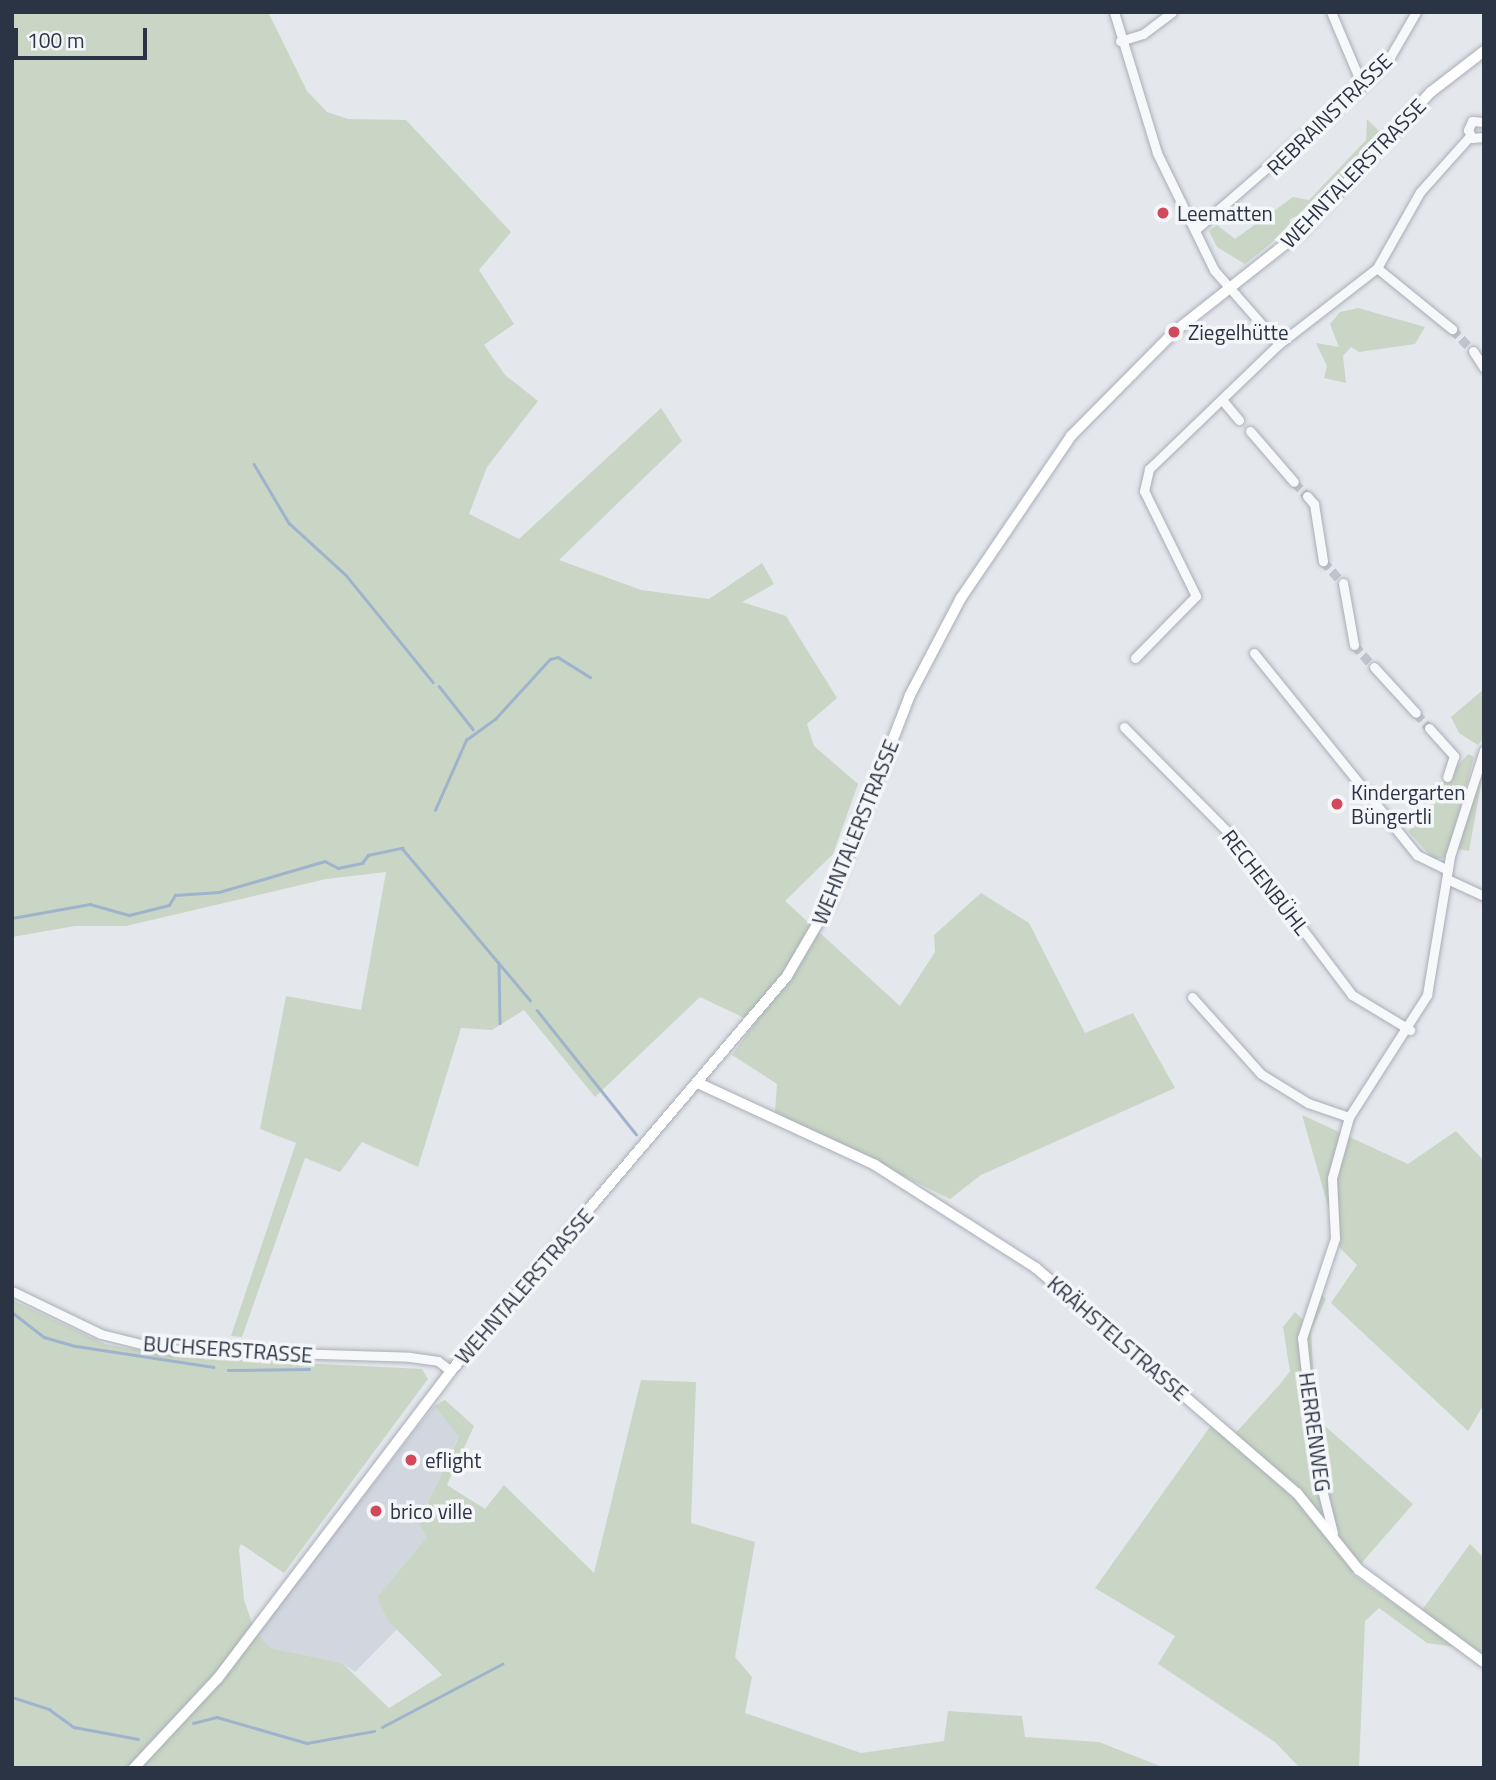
<!DOCTYPE html>
<html>
<head>
<meta charset="utf-8">
<style>
	body { margin:0 }
	#map { position:relative; width:1496px; height:1780px; overflow:hidden; background:#e4e7ec; font-family:"Titillium Web",sans-serif }
	div>[style] { position:absolute }
	.built>* { inset:0; background:#d2d6de }
	.green>* { inset:0; background:#c9d6c5 }
	.stream>* { height:2.5px; margin:-1.25px; padding:0 1.25px; transform-origin:1.25px; border-radius:1.25px; background:#9fb4cc }
	.minor-tunnel>* { height:9px; margin-top:-4.5px; transform-origin:0; background:repeating-linear-gradient(90deg,#bfc3cb 0 9px,transparent 0 13.5px) }
	.roads { filter:drop-shadow(0 0 2px #a9aeb7) drop-shadow(0 0 2px #a9aeb7) }
	.minor>* { height:9px; margin:-4.5px; padding:0 4.5px; transform-origin:4.5px; border-radius:4.5px; background:#f7f8fa }
	.major>* { height:10px; margin:-5px; padding:0 5px; transform-origin:5px; border-radius:5px; background:#fff }
	.dots>* { width:19px; height:19px; translate:-50% -50%; box-sizing:border-box; border:4px solid #f4f6f9; border-radius:50% }
	span { translate:-50% -50%; white-space:nowrap; text-align:center; line-height:1.15; -webkit-text-stroke:7px #f4f6f9; paint-order:stroke }
	.street-label { font-size:21px; color:#2b3445 }
	.poi-label { font-size:21px; color:#2b3445 }
	.left { translate:0 -50%; text-align:left }
	.frame { position:absolute; inset:0; border:14px solid #2b3445; pointer-events:none }
	.scale { position:absolute; left:14px; top:28px; width:133px; height:32px; box-sizing:border-box; border:4px solid #2b3445; border-top:0; padding-left:9px; font-size:21px; line-height:24px; white-space:nowrap; color:#2b3445; -webkit-text-stroke:5px #f4f6f9; paint-order:stroke }
</style>
</head>
<body>
<div id="map">
	<div class="built">
		<i style="clip-path:polygon(434px 1406px,459px 1435px,418px 1524px,427px 1537px,377px 1597px,397px 1629px,355px 1672px,342px 1663px,271px 1648px,256px 1634px)"></i>
	</div>
	<div class="green">
		<i style="clip-path:polygon(12px 12px,268px 12px,307px 91px,327px 112px,348px 119px,406px 120px,511px 232px,479px 270px,514px 324px,484px 345px,505px 375px,538px 401px,487px 467px,469px 514px,519px 539px,661px 408px,682px 441px,559px 560px,641px 590px,709px 599px,762px 563px,774px 584px,742px 602px,786px 616px,837px 698px,807px 724px,814px 746px,858px 784px,833px 854px,785px 901px,900px 1006px,935px 952px,934px 935px,981px 893px,1029px 923px,1085px 1033px,1133px 1013px,1175px 1088px,981px 1175px,950px 1199px,775px 1113px,777px 1084px,732px 1055px,755px 1023px,700px 997px,595px 1097px,524px 1010px,492px 1030px,461px 1028px,418px 1167px,362px 1142px,340px 1172px,305px 1158px,242px 1337px,231px 1336px,296px 1143px,260px 1129px,286px 996px,361px 1010px,386px 872px,326px 879px,126px 926px,75px 926px,12px 937px)"></i>
		<i style="clip-path:polygon(1367px 119px,1385px 137px,1311px 210px,1290px 219px,1289px 229px,1245px 264px,1217px 247px,1209px 231px,1217px 225px,1235px 239px,1293px 197px,1309px 200px,1366px 140px)"></i>
		<i style="clip-path:polygon(1358px 308px,1425px 327px,1415px 344px,1359px 352px,1351px 347px,1343px 356px,1346px 383px,1324px 378px,1327px 366px,1316px 343px,1339px 347px,1330px 324px,1340px 312px)"></i>
		<i style="clip-path:polygon(1484px 689px,1484px 737px,1478px 745px,1459px 733px,1451px 717px)"></i>
		<i style="clip-path:polygon(1468px 754px,1474px 757px,1447px 857px,1434px 860px,1408px 831px,1434px 810px,1434px 792px)"></i>
		<i style="clip-path:polygon(1484px 768px,1469px 851px,1458px 849px,1481px 768px)"></i>
		<i style="clip-path:polygon(1302px 1115px,1408px 1164px,1456px 1131px,1484px 1161px,1484px 1404px,1468px 1431px,1331px 1303px,1357px 1265px,1340px 1248px)"></i>
		<i style="clip-path:polygon(1319px 1292px,1326px 1299px,1311px 1331px,1316px 1418px,1413px 1504px,1352px 1574px,1455px 1647px,1427px 1643px,1379px 1608px,1365px 1621px,1359px 1768px,1300px 1768px,1275px 1742px,1158px 1664px,1175px 1636px,1095px 1588px,1212px 1424px,1230px 1439px,1281px 1383px,1290px 1371px,1283px 1327px,1295px 1312px,1306px 1323px)"></i>
		<i style="clip-path:polygon(12px 1300px,105px 1344px,176px 1357px,422px 1369px,428px 1379px,284px 1573px,241px 1544px,239px 1549px,244px 1600px,256px 1634px,271px 1648px,342px 1663px,389px 1708px,442px 1675px,389px 1622px,377px 1597px,427px 1537px,418px 1524px,459px 1436px,434px 1406px,445px 1400px,474px 1426px,447px 1485px,485px 1509px,504px 1485px,594px 1573px,641px 1380px,696px 1382px,691px 1523px,755px 1542px,735px 1657px,752px 1677px,745px 1713px,861px 1753px,944px 1741px,948px 1711px,1022px 1716px,1025px 1737px,1099px 1742px,1165px 1768px,12px 1768px)"></i>
		<i style="clip-path:polygon(1470px 1544px,1484px 1558px,1484px 1658px,1422px 1610px)"></i>
	</div>
	<div class="stream">
		<i style="left:254px;top:464px;width:69px;rotate:59.3deg"></i>
		<i style="left:289px;top:523px;width:77px;rotate:42.4deg"></i>
		<i style="left:346px;top:575px;width:138px;rotate:50.9deg"></i>
		<i style="left:439px;top:686px;width:55px;rotate:51.7deg"></i>
		<i style="left:435px;top:810px;width:77px;rotate:-66.1deg"></i>
		<i style="left:466px;top:740px;width:36px;rotate:-36deg"></i>
		<i style="left:495px;top:719px;width:81px;rotate:-47.5deg"></i>
		<i style="left:550px;top:659px;width:8px;rotate:-14deg"></i>
		<i style="left:558px;top:657px;width:38px;rotate:32deg"></i>
		<i style="left:12px;top:918px;width:79px;rotate:-10.2deg"></i>
		<i style="left:90px;top:904px;width:41px;rotate:15.8deg"></i>
		<i style="left:129px;top:915px;width:41px;rotate:-14deg"></i>
		<i style="left:169px;top:905px;width:12px;rotate:-59deg"></i>
		<i style="left:175px;top:895px;width:44px;rotate:-3.9deg"></i>
		<i style="left:219px;top:892px;width:110px;rotate:-16.3deg"></i>
		<i style="left:325px;top:861px;width:15px;rotate:28deg"></i>
		<i style="left:338px;top:868px;width:25px;rotate:-12deg"></i>
		<i style="left:362px;top:863px;width:10px;rotate:-53deg"></i>
		<i style="left:368px;top:855px;width:35px;rotate:-12deg"></i>
		<i style="left:402px;top:848px;width:199px;rotate:49.9deg"></i>
		<i style="left:499px;top:963px;width:60px;rotate:89deg"></i>
		<i style="left:537px;top:1010px;width:159px;rotate:51.4deg"></i>
		<i style="left:12px;top:1312px;width:41px;rotate:38deg"></i>
		<i style="left:44px;top:1337px;width:33px;rotate:16deg"></i>
		<i style="left:76px;top:1346px;width:139px;rotate:8.7deg"></i>
		<i style="left:228px;top:1370px;width:81px;rotate:-0.7deg"></i>
		<i style="left:12px;top:1697px;width:39px;rotate:18deg"></i>
		<i style="left:49px;top:1709px;width:31px;rotate:36deg"></i>
		<i style="left:74px;top:1727px;width:65px;rotate:10.6deg"></i>
		<i style="left:193px;top:1723px;width:25px;rotate:-14deg"></i>
		<i style="left:217px;top:1717px;width:94px;rotate:16.1deg"></i>
		<i style="left:307px;top:1743px;width:68px;rotate:-10.2deg"></i>
		<i style="left:382px;top:1727px;width:136px;rotate:-27.7deg"></i>
	</div>
	<div class="minor-tunnel">
		<i style="left:1452px;top:329px;width:30px;rotate:46deg"></i>
		<i style="left:1294px;top:482px;width:19px;rotate:47deg"></i>
		<i style="left:1323px;top:561px;width:30px;rotate:48deg"></i>
		<i style="left:1354px;top:645px;width:30px;rotate:48deg"></i>
		<i style="left:1416px;top:713px;width:20px;rotate:49deg"></i>
	</div>
	<div class="roads">
		<div class="minor">
			<i style="left:1114px;top:12px;width:147px;rotate:73deg"></i>
			<i style="left:1157px;top:153px;width:130px;rotate:64deg"></i>
			<i style="left:1214px;top:270px;width:98px;rotate:48.7deg"></i>
			<i style="left:1331px;top:12px;width:79px;rotate:67deg"></i>
			<i style="left:1120px;top:41px;width:24px;rotate:-17deg"></i>
			<i style="left:1143px;top:34px;width:36px;rotate:-37deg"></i>
			<i style="left:1484px;top:122px;width:12px;rotate:-175deg"></i>
			<i style="left:1472px;top:121px;width:10px;rotate:114deg"></i>
			<i style="left:1468px;top:130px;width:9px;rotate:63deg"></i>
			<i style="left:1472px;top:138px;width:12px;rotate:-5deg"></i>
			<i style="left:1195px;top:230px;width:221px;rotate:-41deg"></i>
			<i style="left:1362px;top:85px;width:40px;rotate:-45deg"></i>
			<i style="left:1390px;top:57px;width:52px;rotate:-60deg"></i>
			<i style="left:1377px;top:268px;width:97px;rotate:39.1deg"></i>
			<i style="left:1473px;top:351px;width:20px;rotate:57deg"></i>
			<i style="left:1223px;top:401px;width:25px;rotate:50deg"></i>
			<i style="left:1250px;top:431px;width:67px;rotate:49.2deg"></i>
			<i style="left:1307px;top:496px;width:11px;rotate:49deg"></i>
			<i style="left:1314px;top:504px;width:58px;rotate:81deg"></i>
			<i style="left:1343px;top:583px;width:63px;rotate:79.9deg"></i>
			<i style="left:1254px;top:653px;width:260px;rotate:51.1deg"></i>
			<i style="left:1417px;top:855px;width:34px;rotate:26deg"></i>
			<i style="left:1135px;top:658px;width:87px;rotate:-45.5deg"></i>
			<i style="left:1196px;top:596px;width:117px;rotate:-116.3deg"></i>
			<i style="left:1144px;top:491px;width:23px;rotate:-77deg"></i>
			<i style="left:1149px;top:469px;width:180px;rotate:-43.9deg"></i>
			<i style="left:1279px;top:344px;width:124px;rotate:-37.8deg"></i>
			<i style="left:1377px;top:268px;width:87px;rotate:-60.5deg"></i>
			<i style="left:1420px;top:192px;width:75px;rotate:-48.2deg"></i>
			<i style="left:1374px;top:667px;width:62px;rotate:47.6deg"></i>
			<i style="left:1124px;top:727px;width:155px;rotate:45.3deg"></i>
			<i style="left:1233px;top:837px;width:198px;rotate:53deg"></i>
			<i style="left:1352px;top:995px;width:68px;rotate:31.1deg"></i>
			<i style="left:1429px;top:728px;width:38px;rotate:48deg"></i>
			<i style="left:1454px;top:756px;width:22px;rotate:108deg"></i>
			<i style="left:1447px;top:879px;width:41px;rotate:24.7deg"></i>
			<i style="left:1192px;top:997px;width:103px;rotate:48.1deg"></i>
			<i style="left:1261px;top:1074px;width:55px;rotate:31.7deg"></i>
			<i style="left:1308px;top:1103px;width:43px;rotate:18.9deg"></i>
			<i style="left:12px;top:1291px;width:99px;rotate:25.8deg"></i>
			<i style="left:101px;top:1334px;width:62px;rotate:14deg"></i>
			<i style="left:161px;top:1349px;width:249px;rotate:1.8deg"></i>
			<i style="left:410px;top:1357px;width:28px;rotate:8deg"></i>
			<i style="left:438px;top:1361px;width:16px;rotate:38deg"></i>
			<i style="left:1333px;top:1533px;width:69px;rotate:-104.2deg"></i>
			<i style="left:1316px;top:1466px;width:129px;rotate:-96.2deg"></i>
			<i style="left:1302px;top:1338px;width:105px;rotate:-71.7deg"></i>
			<i style="left:1335px;top:1238px;width:60px;rotate:-92.9deg"></i>
			<i style="left:1332px;top:1178px;width:63px;rotate:-74.4deg"></i>
			<i style="left:1349px;top:1117px;width:145px;rotate:-57.4deg"></i>
			<i style="left:1427px;top:995px;width:141px;rotate:-80.6deg"></i>
			<i style="left:1450px;top:856px;width:111px;rotate:-72.2deg"></i>
		</div>
		<div class="major">
			<i style="left:700px;top:1084px;width:193px;rotate:24.8deg"></i>
			<i style="left:875px;top:1165px;width:191px;rotate:32.6deg"></i>
			<i style="left:1036px;top:1268px;width:345px;rotate:40.8deg"></i>
			<i style="left:1297px;top:1493px;width:99px;rotate:51.2deg"></i>
			<i style="left:1359px;top:1570px;width:155px;rotate:36.4deg"></i>
			<i style="left:134px;top:1768px;width:123px;rotate:-47deg"></i>
			<i style="left:218px;top:1678px;width:385px;rotate:-52.8deg"></i>
			<i style="left:451px;top:1371px;width:519px;rotate:-49.61deg"></i>
			<i style="left:787px;top:976px;width:83px;rotate:-59.7deg"></i>
			<i style="left:829px;top:904px;width:224px;rotate:-68.8deg"></i>
			<i style="left:910px;top:695px;width:110px;rotate:-62.3deg"></i>
			<i style="left:961px;top:598px;width:196px;rotate:-55.8deg"></i>
			<i style="left:1071px;top:436px;width:146px;rotate:-45.3deg"></i>
			<i style="left:1174px;top:332px;width:164px;rotate:-38.3deg"></i>
			<i style="left:1303px;top:230px;width:188px;rotate:-47.2deg"></i>
			<i style="left:1431px;top:92px;width:67px;rotate:-37.7deg"></i>
		</div>
	</div>
	<div class="dots">
		<i style="left:1163px;top:213px;background:#d1495b"></i>
		<i style="left:1174px;top:332px;background:#d1495b"></i>
		<i style="left:1337px;top:804px;background:#d1495b"></i>
		<i style="left:411px;top:1460px;background:#d1495b"></i>
		<i style="left:376px;top:1511px;background:#d1495b"></i>
	</div>
	<div class="street-label">
		<span style="left:1329px;top:114px;rotate:-44deg">REBRAINSTRASSE</span>
		<span style="left:1353px;top:173px;rotate:-46deg">WEHNTALERSTRASSE</span>
		<span style="left:855px;top:832px;rotate:-68deg">WEHNTALERSTRASSE</span>
		<span style="left:1266px;top:882px;rotate:52deg">RECHENBÜHL</span>
		<span style="left:524px;top:1286px;rotate:-49deg">WEHNTALERSTRASSE</span>
		<span style="left:1118px;top:1338px;rotate:41deg">KRÄHSTELSTRASSE</span>
		<span style="left:228px;top:1349px;rotate:4deg">BUCHSERSTRASSE</span>
		<span style="left:1315px;top:1432px;rotate:82deg">HERRENWEG</span>
	</div>
	<div class="poi-label">
		<span class="left" style="left:1177px;top:213px">Leematten</span>
		<span class="left" style="left:1188px;top:332px">Ziegelhütte</span>
		<span class="left" style="left:1351px;top:804px">Kindergarten<br>Büngertli</span>
		<span class="left" style="left:425px;top:1460px">eflight</span>
		<span class="left" style="left:390px;top:1511px">brico ville</span>
	</div>
	<div class="frame"></div>
	<div class="scale">100 m</div>
</div>
</body>
</html>
